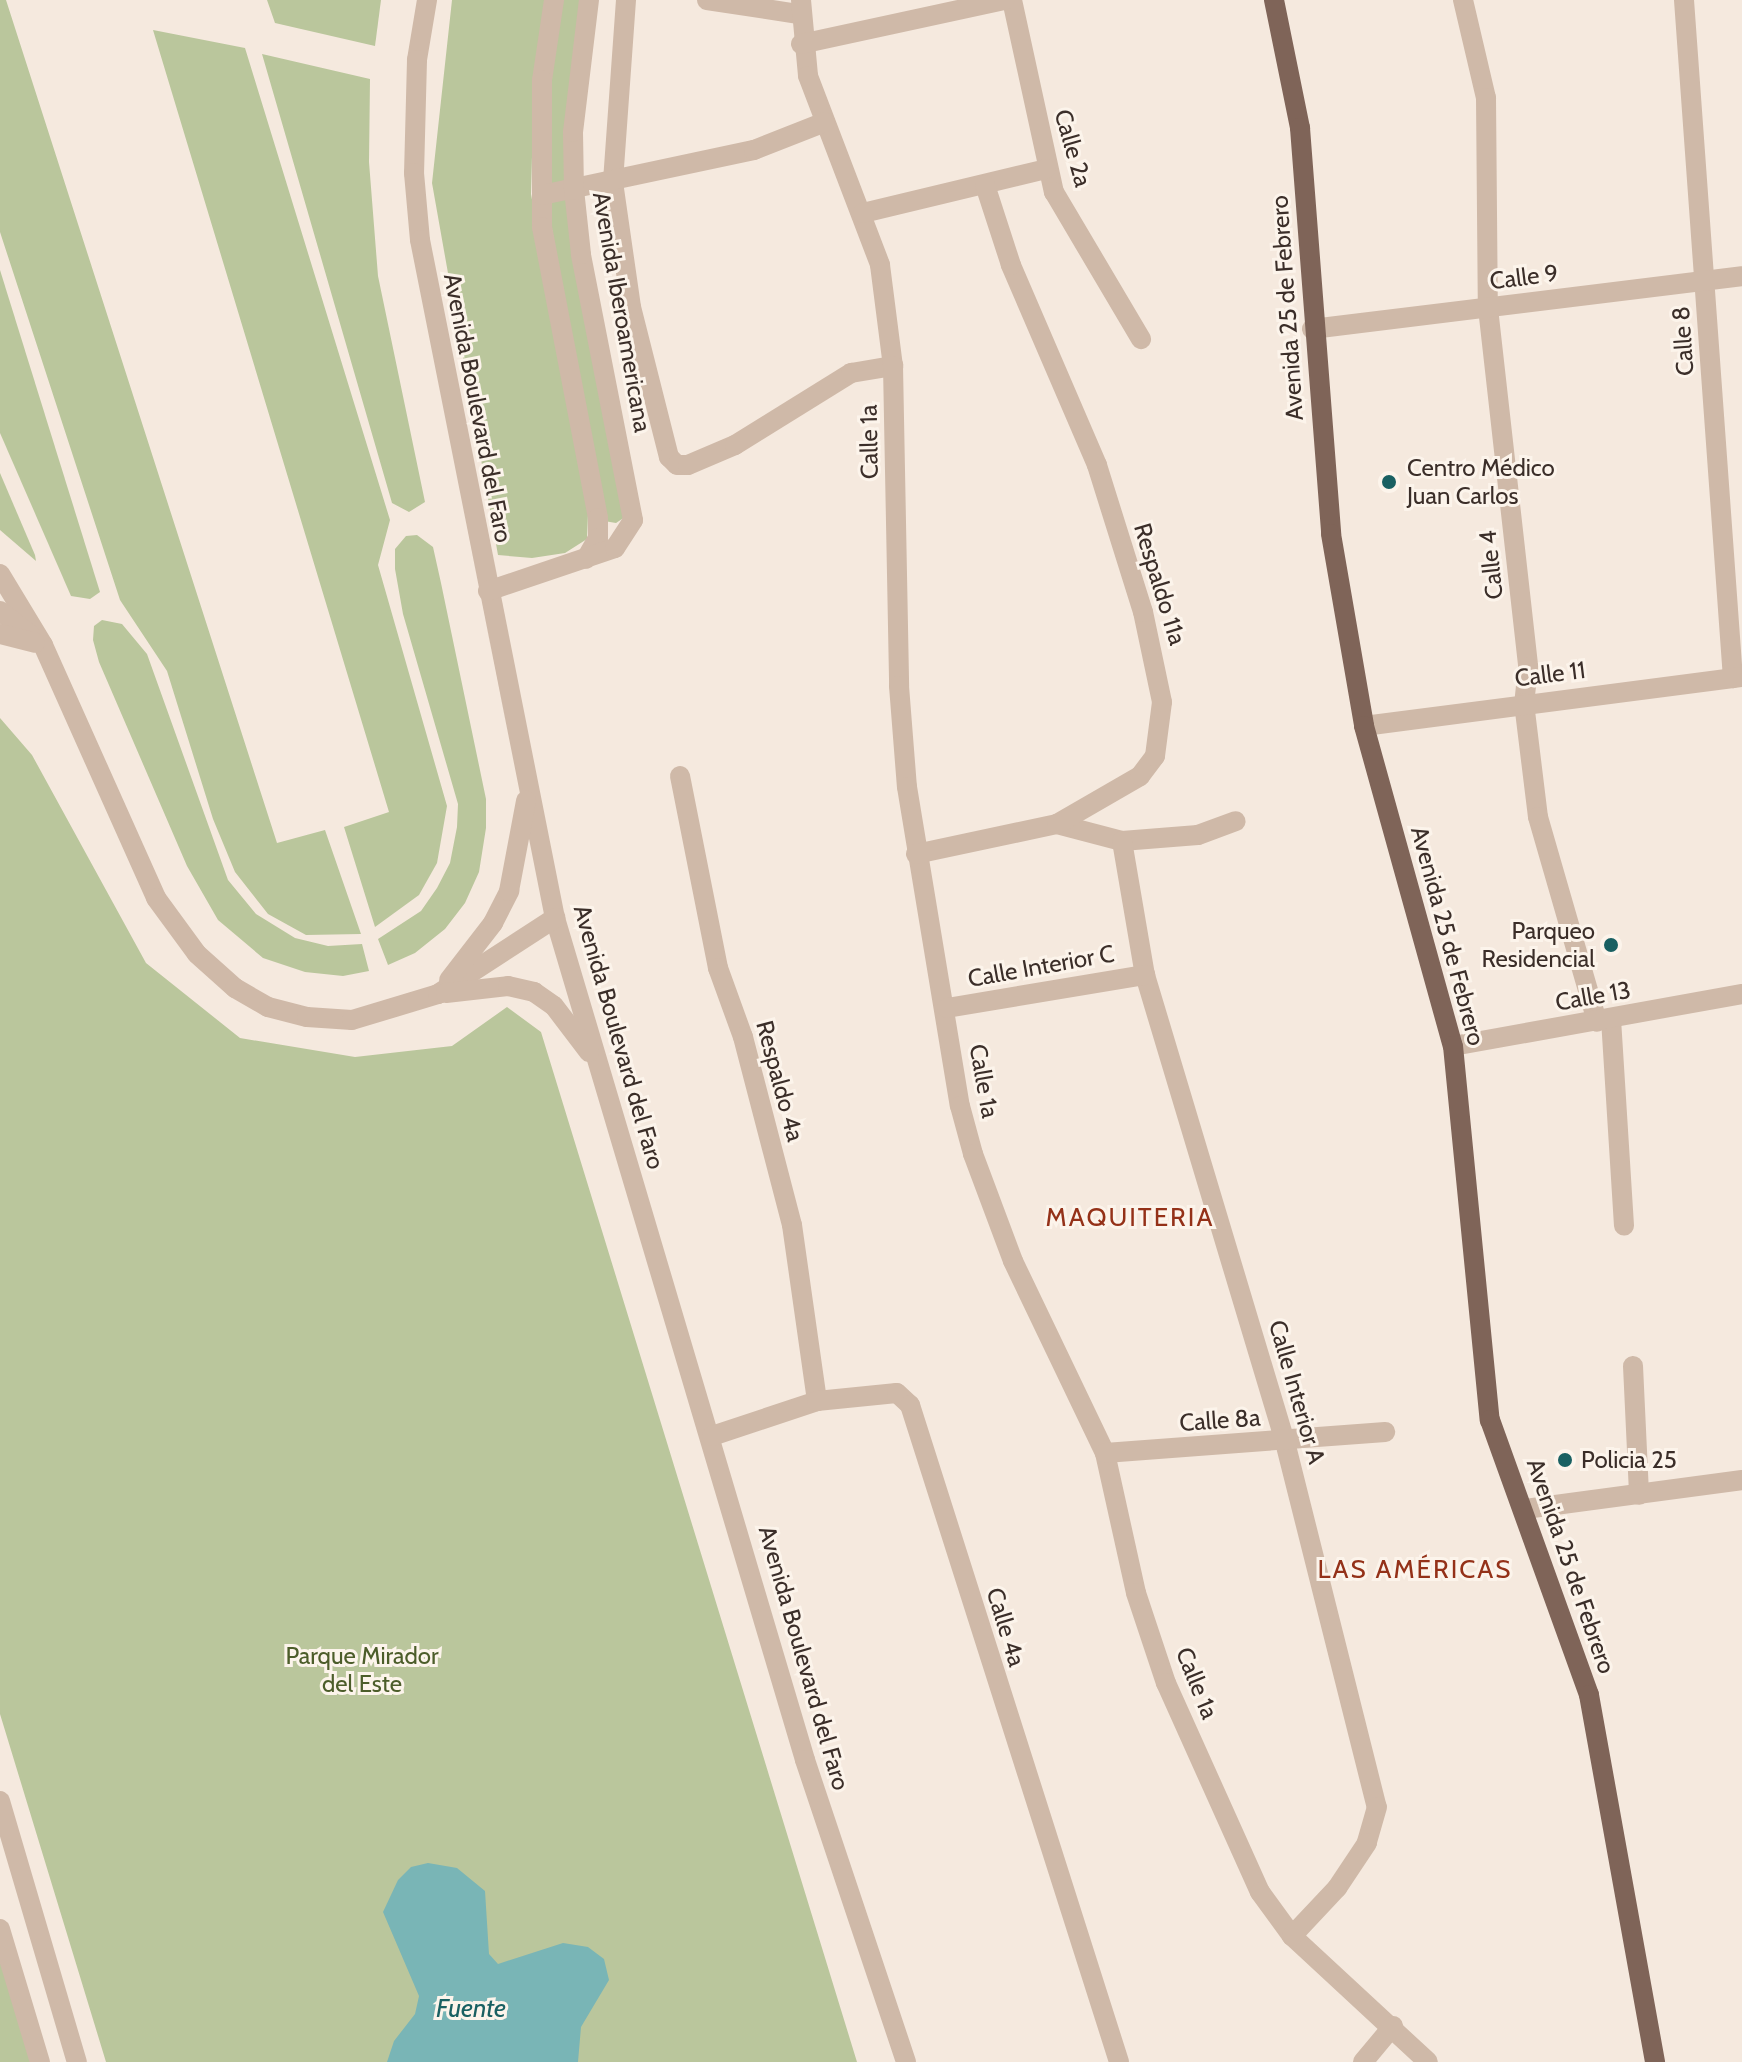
<!DOCTYPE html>
<html>
<head>
<meta charset="utf-8">
<style>
	body { margin:0 }
	#map { position:relative; width:1742px; height:2062px; overflow:hidden; background:#f5e9de; font-family:Cabin,sans-serif }
	div>[style] { position:absolute }
	.green>* { inset:0; background:#bac69c }
	.water>* { inset:0; background:#79b5b6 }
	.minor>* { height:20px; margin:-10px; padding:0 10px; transform-origin:10px; border-radius:10px; background:#cfb9a8 }
	.major>* { height:20px; margin:-10px; padding:0 10px; transform-origin:10px; border-radius:10px; background:#7f6458 }
	.dots>* { width:22px; height:22px; translate:-50% -50%; box-sizing:border-box; border:4px solid #fcf4eb; border-radius:50% }
	span { translate:-50% -50%; white-space:nowrap; text-align:center; line-height:1.15; -webkit-text-stroke:6px #fcf4eb; paint-order:stroke }
	.street-label { font-size:24px; color:#3b2e29 }
	.poi-label { font-size:24px; color:#3b2e29 }
	.left { translate:0 -50%; text-align:left }
	.right { translate:-100% -50%; text-align:right }
	.park-label { font-size:24px; color:#4c5d2a }
	.neighbourhood-label { font-size:26px; color:#943118; letter-spacing:2px }
	.water-label { font-size:26px; color:#196062; font-style:italic }
</style>
</head>
<body>
<div id="map">
	<div class="green">
		<i style="clip-path:polygon(0 0,6px 0,277px 843px,325px 830px,361px 934px,306px 935px,268px 914px,235px 872px,213px 819px,167px 671px,120px 600px,0 232px)"></i>
		<i style="clip-path:polygon(267px 0,381px 0,375px 46px,275px 23px)"></i>
		<i style="clip-path:polygon(452px 0,546px 0,534px 82px,531px 194px,588px 514px,587px 539px,565px 553px,532px 558px,498px 555px,432px 183px)"></i>
		<i style="clip-path:polygon(559px 0,587px 0,569px 132px,625px 517px,616px 523px,604px 521px,545px 190px,549px 67px)"></i>
		<i style="clip-path:polygon(153px 30px,245px 48px,390px 520px,378px 565px,447px 806px,437px 863px,419px 895px,375px 927px,344px 827px,389px 812px)"></i>
		<i style="clip-path:polygon(262px 54px,370px 79px,369px 162px,378px 276px,425px 502px,409px 512px,392px 503px)"></i>
		<i style="clip-path:polygon(0 270px,100px 592px,90px 599px,71px 596px,0 433px)"></i>
		<i style="clip-path:polygon(0 473px,35px 555px,36px 561px,0 530px)"></i>
		<i style="clip-path:polygon(417px 535px,433px 547px,441px 583px,486px 799px,486px 828px,479px 872px,465px 903px,445px 929px,415px 953px,388px 965px,378px 939px,421px 911px,437px 888px,450px 863px,457px 827px,458px 804px,403px 614px,395px 569px,395px 549px,406px 536px)"></i>
		<i style="clip-path:polygon(102px 620px,122px 624px,147px 654px,228px 880px,256px 914px,295px 938px,328px 946px,362px 944px,369px 971px,343px 976px,305px 972px,263px 958px,218px 920px,187px 866px,99px 662px,93px 640px,94px 626px)"></i>
		<i style="clip-path:polygon(0 718px,32px 755px,146px 963px,240px 1038px,355px 1057px,452px 1046px,507px 1007px,541px 1032px,857px 2062px,106px 2062px,0 1714px)"></i>
		<i style="clip-path:polygon(0 1954px,32px 2062px,0 2062px)"></i>
	</div>
	<div class="water">
		<i style="clip-path:polygon(428px 1863px,457px 1868px,485px 1891px,489px 1954px,498px 1964px,563px 1943px,588px 1947px,604px 1959px,609px 1980px,581px 2027px,578px 2062px,387px 2062px,394px 2041px,415px 2014px,419px 1996px,383px 1912px,398px 1880px,411px 1867px)"></i>
	</div>
	<div class="minor">
		<i style="left:427px;top:0;width:61px;rotate:99.5deg"></i>
		<i style="left:417px;top:60px;width:113px;rotate:91.5deg"></i>
		<i style="left:414px;top:173px;width:67px;rotate:84.9deg"></i>
		<i style="left:420px;top:240px;width:691px;rotate:78.74deg"></i>
		<i style="left:555px;top:918px;width:878px;rotate:73.46deg"></i>
		<i style="left:805px;top:1760px;width:318px;rotate:71.5deg"></i>
		<i style="left:554px;top:0;width:81px;rotate:98.5deg"></i>
		<i style="left:542px;top:80px;width:147px;rotate:90deg"></i>
		<i style="left:542px;top:227px;width:296px;rotate:79.1deg"></i>
		<i style="left:598px;top:518px;width:20px;rotate:90deg"></i>
		<i style="left:598px;top:538px;width:24px;rotate:120deg"></i>
		<i style="left:626px;top:0;width:182px;rotate:94.1deg"></i>
		<i style="left:613px;top:182px;width:126px;rotate:81.8deg"></i>
		<i style="left:631px;top:307px;width:155px;rotate:75.8deg"></i>
		<i style="left:669px;top:457px;width:11px;rotate:45deg"></i>
		<i style="left:677px;top:465px;width:11px"></i>
		<i style="left:688px;top:465px;width:51px;rotate:-23.1deg"></i>
		<i style="left:735px;top:445px;width:137px;rotate:-31.8deg"></i>
		<i style="left:851px;top:373px;width:43px;rotate:-9.5deg"></i>
		<i style="left:707px;top:0;width:93px;rotate:8.7deg"></i>
		<i style="left:801px;top:0;width:76px;rotate:84.7deg"></i>
		<i style="left:808px;top:76px;width:202px;rotate:69.1deg"></i>
		<i style="left:880px;top:265px;width:102px;rotate:82.7deg"></i>
		<i style="left:893px;top:366px;width:320px;rotate:88.9deg"></i>
		<i style="left:899px;top:686px;width:101px;rotate:85.5deg"></i>
		<i style="left:907px;top:787px;width:323px;rotate:80.6deg"></i>
		<i style="left:960px;top:1106px;width:50px;rotate:74.8deg"></i>
		<i style="left:973px;top:1154px;width:114px;rotate:69.5deg"></i>
		<i style="left:1013px;top:1261px;width:213px;rotate:64.4deg"></i>
		<i style="left:1105px;top:1453px;width:143px;rotate:77.5deg"></i>
		<i style="left:1136px;top:1593px;width:95px;rotate:71.6deg"></i>
		<i style="left:1166px;top:1683px;width:229px;rotate:65.8deg"></i>
		<i style="left:1260px;top:1892px;width:54px;rotate:54deg"></i>
		<i style="left:1292px;top:1936px;width:185px;rotate:42.8deg"></i>
		<i style="left:1012px;top:0;width:197px;rotate:77.7deg"></i>
		<i style="left:1054px;top:192px;width:171px;rotate:59.4deg"></i>
		<i style="left:1463px;top:0;width:101px;rotate:76.8deg"></i>
		<i style="left:1486px;top:98px;width:210px;rotate:89.5deg"></i>
		<i style="left:1488px;top:308px;width:361px;rotate:83.6deg"></i>
		<i style="left:1528px;top:667px;width:36px;rotate:96deg"></i>
		<i style="left:1524px;top:703px;width:115px;rotate:83deg"></i>
		<i style="left:1538px;top:817px;width:213px;rotate:73.9deg"></i>
		<i style="left:1684px;top:0;width:680px;rotate:85.87deg"></i>
		<i style="left:801px;top:44px;width:208px;rotate:-12.2deg"></i>
		<i style="left:542px;top:195px;width:217px;rotate:-12deg"></i>
		<i style="left:754px;top:150px;width:76px;rotate:-21.5deg"></i>
		<i style="left:863px;top:213px;width:188px;rotate:-13.5deg"></i>
		<i style="left:1312px;top:329px;width:433px;rotate:-7deg"></i>
		<i style="left:0;top:574px;width:83px;rotate:58.8deg"></i>
		<i style="left:43px;top:645px;width:277px;rotate:65.9deg"></i>
		<i style="left:156px;top:898px;width:69px;rotate:53.8deg"></i>
		<i style="left:197px;top:954px;width:51px;rotate:41.8deg"></i>
		<i style="left:235px;top:988px;width:38px;rotate:30deg"></i>
		<i style="left:268px;top:1007px;width:40px;rotate:14.4deg"></i>
		<i style="left:307px;top:1017px;width:45px;rotate:3.8deg"></i>
		<i style="left:352px;top:1020px;width:90px;rotate:-16.8deg"></i>
		<i style="left:438px;top:994px;width:140px;rotate:-33deg"></i>
		<i style="left:488px;top:591px;width:134px;rotate:-18.7deg"></i>
		<i style="left:615px;top:548px;width:33px;rotate:-57deg"></i>
		<i style="left:633px;top:520px;width:271px;rotate:-101.1deg"></i>
		<i style="left:581px;top:254px;width:64px;rotate:-96.2deg"></i>
		<i style="left:574px;top:190px;width:58px;rotate:-91deg"></i>
		<i style="left:573px;top:132px;width:133px;rotate:-83.1deg"></i>
		<i style="left:0;top:611px;width:39px;rotate:38deg"></i>
		<i style="left:0;top:634px;width:36px;rotate:14deg"></i>
		<i style="left:1364px;top:726px;width:381px;rotate:-7.4deg"></i>
		<i style="left:680px;top:776px;width:196px;rotate:78.8deg"></i>
		<i style="left:718px;top:968px;width:73px;rotate:70.1deg"></i>
		<i style="left:743px;top:1037px;width:194px;rotate:75.4deg"></i>
		<i style="left:792px;top:1225px;width:178px;rotate:81.9deg"></i>
		<i style="left:1057px;top:824px;width:67px;rotate:14.7deg"></i>
		<i style="left:1122px;top:841px;width:76px;rotate:-4.5deg"></i>
		<i style="left:1198px;top:835px;width:40px;rotate:-20.2deg"></i>
		<i style="left:1122px;top:841px;width:136px;rotate:80.3deg"></i>
		<i style="left:1145px;top:975px;width:488px;rotate:73.3deg"></i>
		<i style="left:1285px;top:1442px;width:376px;rotate:75.9deg"></i>
		<i style="left:1377px;top:1807px;width:37px;rotate:106deg"></i>
		<i style="left:1367px;top:1843px;width:54px;rotate:123.7deg"></i>
		<i style="left:1337px;top:1888px;width:66px;rotate:133.2deg"></i>
		<i style="left:916px;top:854px;width:144px;rotate:-12deg"></i>
		<i style="left:1057px;top:824px;width:96px;rotate:-30deg"></i>
		<i style="left:1140px;top:776px;width:25px;rotate:-53deg"></i>
		<i style="left:1155px;top:756px;width:54px;rotate:-82.6deg"></i>
		<i style="left:1162px;top:702px;width:92px;rotate:-101.9deg"></i>
		<i style="left:1143px;top:612px;width:154px;rotate:-107.4deg"></i>
		<i style="left:1097px;top:465px;width:218px;rotate:-113.3deg"></i>
		<i style="left:1011px;top:265px;width:84px;rotate:-108deg"></i>
		<i style="left:449px;top:980px;width:72px;rotate:-52.3deg"></i>
		<i style="left:493px;top:923px;width:36px;rotate:-63deg"></i>
		<i style="left:509px;top:891px;width:92px;rotate:-79.3deg"></i>
		<i style="left:446px;top:993px;width:62px;rotate:-6.4deg"></i>
		<i style="left:508px;top:986px;width:27px;rotate:13deg"></i>
		<i style="left:534px;top:992px;width:24px;rotate:35deg"></i>
		<i style="left:554px;top:1006px;width:58px;rotate:52.7deg"></i>
		<i style="left:947px;top:1008px;width:201px;rotate:-9.5deg"></i>
		<i style="left:1611px;top:1019px;width:207px;rotate:86.4deg"></i>
		<i style="left:1453px;top:1046px;width:294px;rotate:-10.2deg"></i>
		<i style="left:1633px;top:1366px;width:129px;rotate:87.3deg"></i>
		<i style="left:712px;top:1436px;width:111px;rotate:-18.4deg"></i>
		<i style="left:817px;top:1401px;width:80px;rotate:-5.7deg"></i>
		<i style="left:897px;top:1393px;width:18px;rotate:43deg"></i>
		<i style="left:910px;top:1405px;width:689px;rotate:72.35deg"></i>
		<i style="left:1105px;top:1453px;width:281px;rotate:-4.3deg"></i>
		<i style="left:1525px;top:1509px;width:219px;rotate:-7.6deg"></i>
		<i style="left:0;top:1801px;width:272px;rotate:73.6deg"></i>
		<i style="left:0;top:1929px;width:139px;rotate:73.3deg"></i>
		<i style="left:1363px;top:2062px;width:47px;rotate:-50.2deg"></i>
	</div>
	<div class="major">
		<i style="left:1274px;top:0;width:131px;rotate:78.5deg"></i>
		<i style="left:1300px;top:128px;width:407px;rotate:85.6deg"></i>
		<i style="left:1331px;top:534px;width:195px;rotate:80.2deg"></i>
		<i style="left:1364px;top:726px;width:332px;rotate:74.5deg"></i>
		<i style="left:1453px;top:1046px;width:376px;rotate:84.4deg"></i>
		<i style="left:1490px;top:1420px;width:292px;rotate:70.2deg"></i>
		<i style="left:1589px;top:1695px;width:373px;rotate:79.8deg"></i>
	</div>
	<div class="dots">
		<i style="left:1389px;top:482px;background:#196062"></i>
		<i style="left:1611px;top:945px;background:#196062"></i>
		<i style="left:1565px;top:1460px;background:#196062"></i>
	</div>
	<div class="street-label">
		<span style="left:1073px;top:148px;rotate:74deg">Calle 2a</span>
		<span style="left:1524px;top:277px;rotate:-7deg">Calle 9</span>
		<span style="left:1287px;top:308px;rotate:-94deg">Avenida 25 de Febrero</span>
		<span style="left:622px;top:312px;rotate:80deg">Avenida Iberoamericana</span>
		<span style="left:1683px;top:341px;rotate:-94deg">Calle 8</span>
		<span style="left:478px;top:408px;rotate:79deg">Avenida Boulevard del Faro</span>
		<span style="left:869px;top:442px;rotate:-91deg">Calle 1a</span>
		<span style="left:1491px;top:565px;rotate:-96deg">Calle 4</span>
		<span style="left:1160px;top:584px;rotate:73deg">Respaldo 11a</span>
		<span style="left:1550px;top:674px;rotate:-7deg">Calle 11</span>
		<span style="left:1448px;top:936px;rotate:75deg">Avenida 25 de Febrero</span>
		<span style="left:1041px;top:966px;rotate:-10deg">Calle Interior C</span>
		<span style="left:1593px;top:996px;rotate:-10deg">Calle 13</span>
		<span style="left:619px;top:1037px;rotate:74deg">Avenida Boulevard del Faro</span>
		<span style="left:780px;top:1081px;rotate:75deg">Respaldo 4a</span>
		<span style="left:984px;top:1081px;rotate:80deg">Calle 1a</span>
		<span style="left:1297px;top:1392px;rotate:74deg">Calle Interior A</span>
		<span style="left:1220px;top:1420px;rotate:-4deg">Calle 8a</span>
		<span style="left:1571px;top:1566px;rotate:71deg">Avenida 25 de Febrero</span>
		<span style="left:1006px;top:1627px;rotate:73deg">Calle 4a</span>
		<span style="left:804px;top:1658px;rotate:74deg">Avenida Boulevard del Faro</span>
		<span style="left:1197px;top:1683px;rotate:68deg">Calle 1a</span>
	</div>
	<div class="poi-label">
		<span class="left" style="left:1407px;top:482px">Centro Médico<br>Juan Carlos</span>
		<span class="right" style="left:1595px;top:945px">Parqueo<br>Residencial</span>
		<span class="left" style="left:1581px;top:1460px">Policia 25</span>
	</div>
	<div class="park-label">
		<span style="left:362px;top:1670px">Parque Mirador<br>del Este</span>
	</div>
	<div class="neighbourhood-label">
		<span style="left:1130px;top:1218px">MAQUITERIA</span>
		<span style="left:1415px;top:1570px">LAS AMÉRICAS</span>
	</div>
	<div class="water-label">
		<span style="left:471px;top:2009px">Fuente</span>
	</div>
</div>
</body>
</html>
